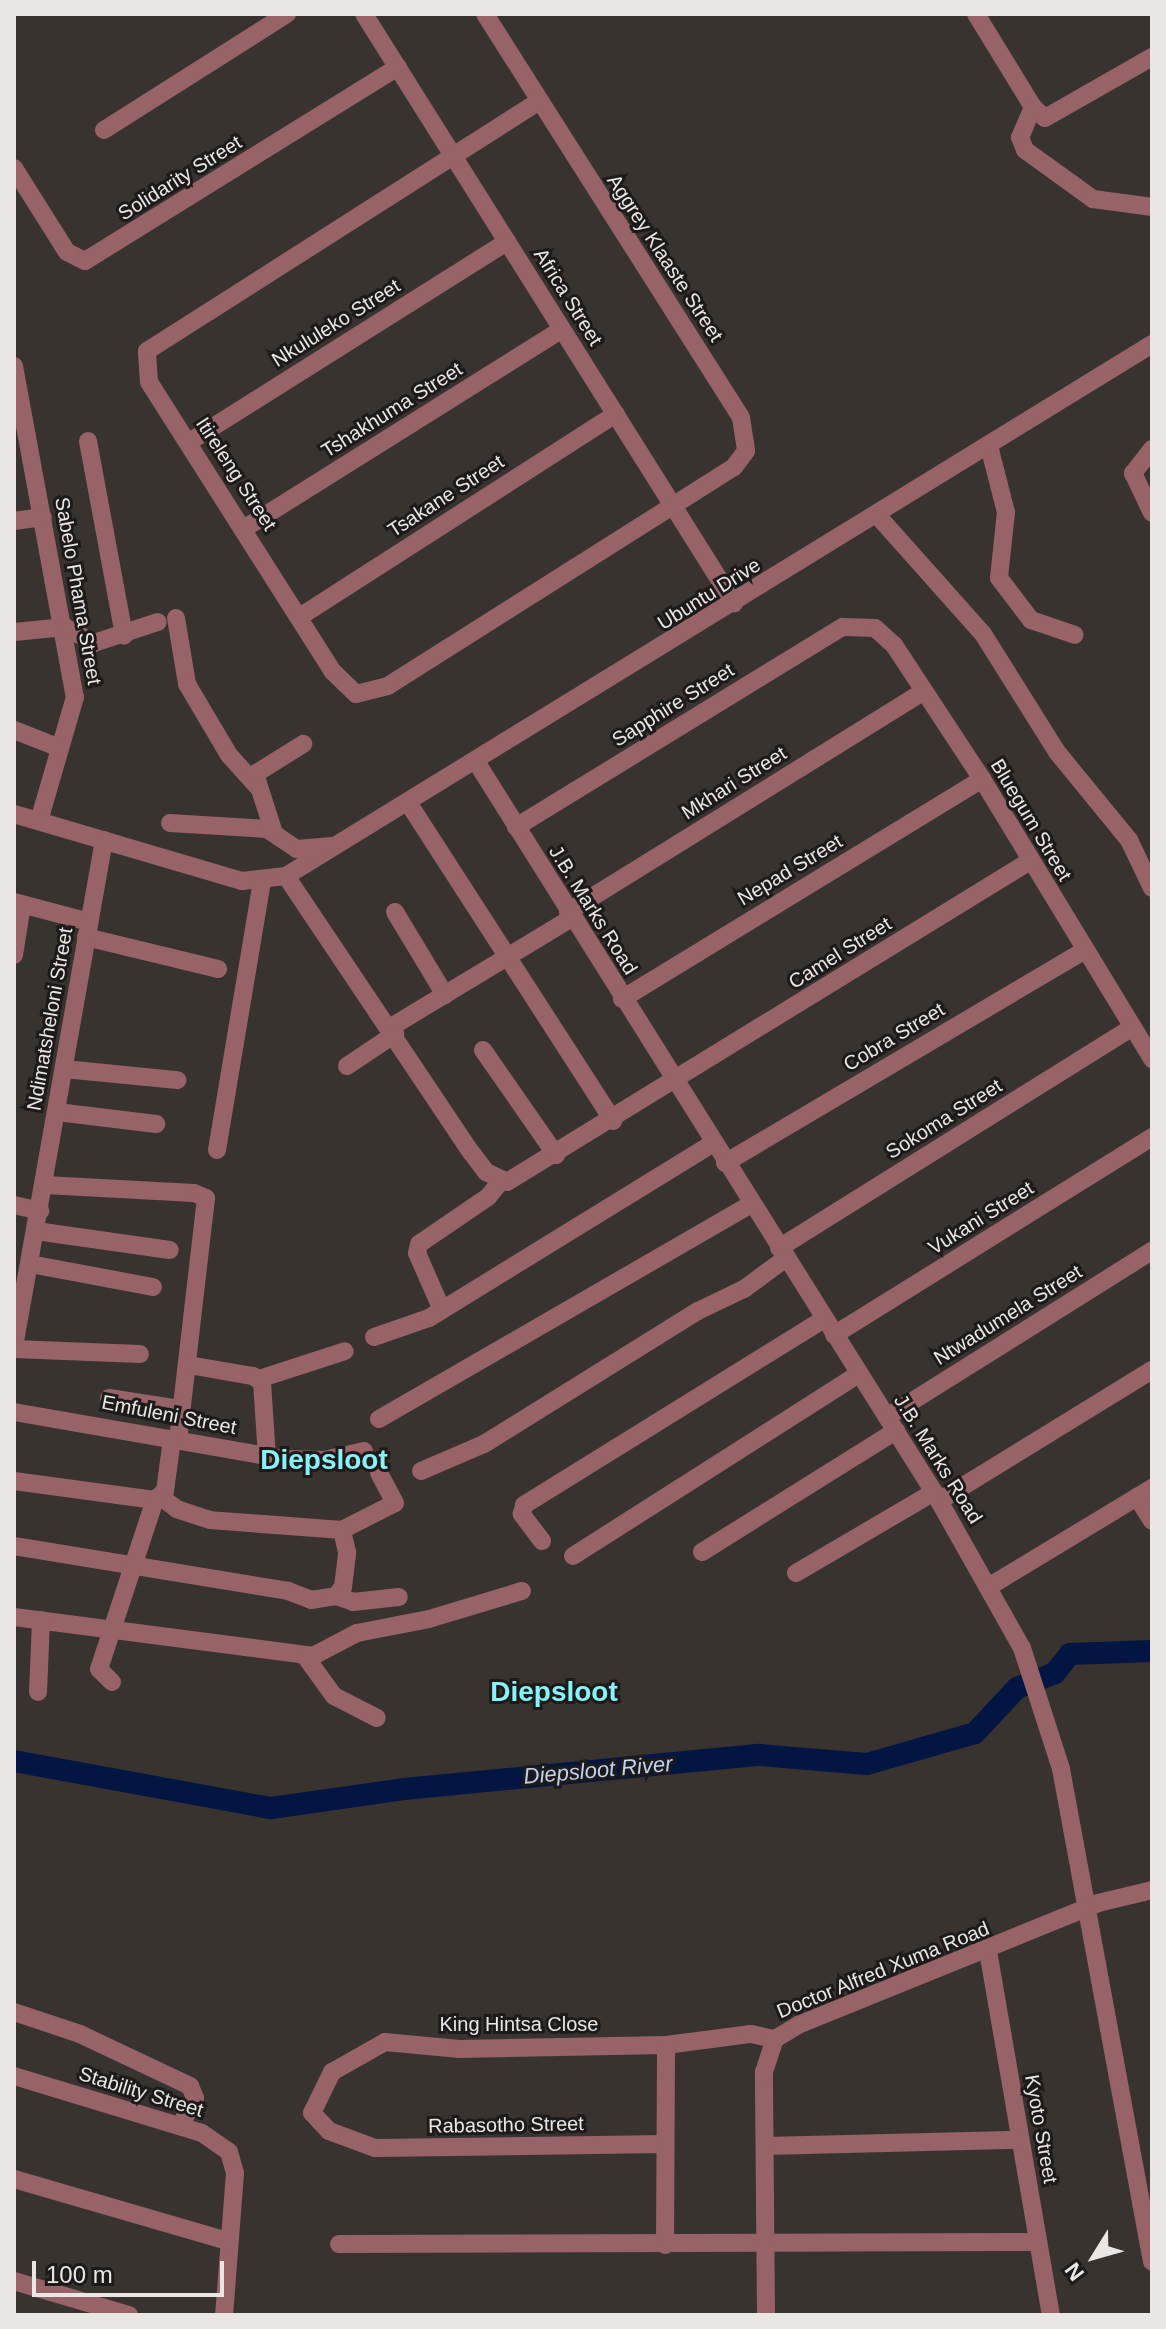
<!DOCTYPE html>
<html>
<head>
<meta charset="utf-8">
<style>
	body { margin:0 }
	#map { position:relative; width:1166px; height:2329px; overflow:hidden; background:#38332f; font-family:Arial,sans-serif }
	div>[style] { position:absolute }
	.river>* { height:22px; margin:-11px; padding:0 11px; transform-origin:11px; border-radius:11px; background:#031643 }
	.minor>* { height:18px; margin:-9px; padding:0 9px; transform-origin:9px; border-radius:9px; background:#976367 }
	span { translate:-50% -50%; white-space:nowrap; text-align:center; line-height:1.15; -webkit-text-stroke:6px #1d1b1a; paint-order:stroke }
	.street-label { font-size:20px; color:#e9e6e4 }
	.water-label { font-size:22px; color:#c0d1f1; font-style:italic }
	.district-label { font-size:28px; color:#87f2f7; font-weight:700 }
	.frame { position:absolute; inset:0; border:16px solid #e9e6e4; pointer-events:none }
	.north { position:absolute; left:1054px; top:2217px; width:80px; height:80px; -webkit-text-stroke:6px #1d1b1a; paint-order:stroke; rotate:233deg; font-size:22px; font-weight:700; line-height:32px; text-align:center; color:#e9e6e4 }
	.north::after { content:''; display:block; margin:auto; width:28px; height:36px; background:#e9e6e4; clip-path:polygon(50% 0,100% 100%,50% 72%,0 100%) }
	.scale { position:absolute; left:32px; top:2261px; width:192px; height:36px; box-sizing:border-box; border:4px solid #e9e6e4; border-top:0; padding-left:10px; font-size:24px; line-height:28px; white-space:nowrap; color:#e9e6e4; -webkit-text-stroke:6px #1d1b1a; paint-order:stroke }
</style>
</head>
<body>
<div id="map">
	<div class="river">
		<i style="left:14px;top:1761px;width:261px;rotate:10.4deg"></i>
		<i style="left:271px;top:1808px;width:134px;rotate:-8.1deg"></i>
		<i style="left:404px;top:1789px;width:357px;rotate:-5.5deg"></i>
		<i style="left:759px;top:1755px;width:108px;rotate:4.8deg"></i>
		<i style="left:867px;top:1764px;width:112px;rotate:-16deg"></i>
		<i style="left:975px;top:1733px;width:62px;rotate:-47deg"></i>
		<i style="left:1017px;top:1688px;width:41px;rotate:-21.5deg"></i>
		<i style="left:1055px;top:1673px;width:24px;rotate:-52deg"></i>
		<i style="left:1070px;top:1654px;width:82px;rotate:-2.1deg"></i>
	</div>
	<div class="minor">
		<i style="left:364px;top:14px;width:696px;rotate:57.86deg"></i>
		<i style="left:485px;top:14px;width:478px;rotate:57.6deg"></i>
		<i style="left:741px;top:418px;width:33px;rotate:81deg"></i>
		<i style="left:746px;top:451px;width:20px;rotate:127deg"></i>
		<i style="left:734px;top:467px;width:409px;rotate:147.7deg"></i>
		<i style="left:388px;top:686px;width:33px;rotate:166deg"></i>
		<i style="left:356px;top:694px;width:32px;rotate:-136deg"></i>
		<i style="left:333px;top:672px;width:343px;rotate:-122.4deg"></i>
		<i style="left:149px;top:382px;width:31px;rotate:-94deg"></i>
		<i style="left:147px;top:351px;width:465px;rotate:-32.5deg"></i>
		<i style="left:976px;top:14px;width:109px;rotate:58.5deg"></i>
		<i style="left:1033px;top:107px;width:16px;rotate:43deg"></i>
		<i style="left:1045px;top:118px;width:123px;rotate:-29.7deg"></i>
		<i style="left:1033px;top:107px;width:33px;rotate:113deg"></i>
		<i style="left:1020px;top:137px;width:14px;rotate:69deg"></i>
		<i style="left:1025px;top:150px;width:84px;rotate:35.8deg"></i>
		<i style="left:1093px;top:199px;width:60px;rotate:7.7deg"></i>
		<i style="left:104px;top:130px;width:217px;rotate:-32.4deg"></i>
		<i style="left:14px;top:168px;width:99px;rotate:57.8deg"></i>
		<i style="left:67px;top:252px;width:20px;rotate:27deg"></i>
		<i style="left:85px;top:261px;width:368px;rotate:-31.8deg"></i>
		<i style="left:14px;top:366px;width:337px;rotate:79.6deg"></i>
		<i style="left:75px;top:697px;width:129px;rotate:106.2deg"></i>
		<i style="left:88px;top:441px;width:198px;rotate:79.5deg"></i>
		<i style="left:189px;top:442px;width:376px;rotate:-32.2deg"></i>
		<i style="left:989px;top:446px;width:68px;rotate:75.6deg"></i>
		<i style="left:1006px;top:512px;width:66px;rotate:96.1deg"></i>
		<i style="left:999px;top:578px;width:53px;rotate:52.7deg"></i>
		<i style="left:1031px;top:620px;width:46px;rotate:18.8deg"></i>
		<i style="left:1152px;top:449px;width:31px;rotate:128deg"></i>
		<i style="left:1133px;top:473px;width:44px;rotate:64.6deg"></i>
		<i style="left:877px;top:515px;width:159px;rotate:48.3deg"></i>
		<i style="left:983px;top:634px;width:139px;rotate:57.9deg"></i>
		<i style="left:1057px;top:752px;width:114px;rotate:50.7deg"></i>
		<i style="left:1129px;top:840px;width:53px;rotate:64.4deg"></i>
		<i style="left:14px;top:521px;width:29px;rotate:-8deg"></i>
		<i style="left:245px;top:528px;width:374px;rotate:-32.1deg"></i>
		<i style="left:301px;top:616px;width:374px;rotate:-32.7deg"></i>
		<i style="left:176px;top:618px;width:67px;rotate:80.5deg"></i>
		<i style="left:187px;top:684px;width:82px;rotate:59.4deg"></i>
		<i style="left:229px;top:755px;width:42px;rotate:47.9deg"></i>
		<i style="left:14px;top:632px;width:51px;rotate:-5.6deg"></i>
		<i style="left:65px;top:627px;width:33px;rotate:29deg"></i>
		<i style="left:94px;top:643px;width:67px;rotate:-18.2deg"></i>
		<i style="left:14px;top:730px;width:49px;rotate:21.4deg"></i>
		<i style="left:477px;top:763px;width:860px;rotate:57.92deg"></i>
		<i style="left:934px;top:1492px;width:179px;rotate:60.6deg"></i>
		<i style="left:1022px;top:1648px;width:127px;rotate:72.1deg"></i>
		<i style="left:1061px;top:1769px;width:501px;rotate:79.54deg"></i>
		<i style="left:409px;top:804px;width:377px;rotate:57.2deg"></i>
		<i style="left:14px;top:814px;width:238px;rotate:16.4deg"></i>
		<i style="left:242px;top:881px;width:44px;rotate:-6.5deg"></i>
		<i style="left:286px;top:876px;width:1016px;rotate:-31.56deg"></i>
		<i style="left:170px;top:823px;width:97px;rotate:3.5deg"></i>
		<i style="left:267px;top:829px;width:36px;rotate:34deg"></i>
		<i style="left:297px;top:849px;width:38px;rotate:-5deg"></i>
		<i style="left:516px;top:827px;width:383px;rotate:-31.5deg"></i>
		<i style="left:843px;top:627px;width:32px;rotate:2deg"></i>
		<i style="left:875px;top:628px;width:25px;rotate:42deg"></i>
		<i style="left:894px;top:645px;width:160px;rotate:56.7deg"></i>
		<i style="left:982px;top:779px;width:328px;rotate:58.7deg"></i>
		<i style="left:273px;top:830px;width:59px;rotate:-107.8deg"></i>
		<i style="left:255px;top:774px;width:57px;rotate:-32deg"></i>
		<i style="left:286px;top:876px;width:332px;rotate:56.2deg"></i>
		<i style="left:471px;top:1152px;width:25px;rotate:53deg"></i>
		<i style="left:486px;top:1172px;width:23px;rotate:25deg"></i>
		<i style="left:507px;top:1182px;width:614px;rotate:-31.54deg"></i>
		<i style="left:14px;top:902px;width:78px;rotate:14.9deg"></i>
		<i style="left:395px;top:912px;width:97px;rotate:58.9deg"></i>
		<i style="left:568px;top:912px;width:419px;rotate:-31.8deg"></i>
		<i style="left:86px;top:937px;width:136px;rotate:13.6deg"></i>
		<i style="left:14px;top:955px;width:51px;rotate:-80.9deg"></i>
		<i style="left:622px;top:999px;width:422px;rotate:-31.4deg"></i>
		<i style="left:391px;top:1027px;width:211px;rotate:-31.1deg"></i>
		<i style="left:483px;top:1050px;width:128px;rotate:55.2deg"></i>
		<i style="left:347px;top:1066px;width:58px;rotate:-33.7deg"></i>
		<i style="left:64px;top:1069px;width:114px;rotate:5.6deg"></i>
		<i style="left:57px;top:1112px;width:100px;rotate:6.9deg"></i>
		<i style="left:217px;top:1150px;width:272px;rotate:-80.5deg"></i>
		<i style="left:725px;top:1163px;width:418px;rotate:-30.6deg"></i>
		<i style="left:45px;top:1185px;width:149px;rotate:3.1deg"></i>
		<i style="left:194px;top:1193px;width:13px;rotate:23deg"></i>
		<i style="left:206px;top:1198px;width:244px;rotate:96.6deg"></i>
		<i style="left:14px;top:1205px;width:27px;rotate:13deg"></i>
		<i style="left:36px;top:1231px;width:135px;rotate:8.1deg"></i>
		<i style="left:779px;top:1248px;width:416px;rotate:-32deg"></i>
		<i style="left:30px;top:1264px;width:125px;rotate:10.6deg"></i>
		<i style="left:442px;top:1310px;width:62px;rotate:-113.7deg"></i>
		<i style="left:417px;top:1253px;width:9px;rotate:-77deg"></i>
		<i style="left:419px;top:1244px;width:83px;rotate:-34.3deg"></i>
		<i style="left:488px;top:1197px;width:19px;rotate:-51deg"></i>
		<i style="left:834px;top:1335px;width:375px;rotate:-31.9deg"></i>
		<i style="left:374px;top:1337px;width:58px;rotate:-19.1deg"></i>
		<i style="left:429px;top:1318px;width:334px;rotate:-31.6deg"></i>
		<i style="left:14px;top:1347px;width:515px;rotate:-79.93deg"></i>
		<i style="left:14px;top:1349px;width:126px;rotate:2.3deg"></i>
		<i style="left:189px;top:1365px;width:65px;rotate:9.8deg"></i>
		<i style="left:253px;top:1376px;width:11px;rotate:34deg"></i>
		<i style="left:262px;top:1382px;width:75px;rotate:86.2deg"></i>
		<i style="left:259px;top:1379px;width:90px;rotate:-18deg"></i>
		<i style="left:109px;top:1398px;width:73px;rotate:8.7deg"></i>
		<i style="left:14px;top:1412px;width:272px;rotate:9.9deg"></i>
		<i style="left:282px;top:1459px;width:42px;rotate:1.4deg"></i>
		<i style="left:324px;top:1460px;width:41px;rotate:-12.7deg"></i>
		<i style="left:887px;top:1417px;width:313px;rotate:-32.1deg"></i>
		<i style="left:379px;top:1419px;width:430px;rotate:-30deg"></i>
		<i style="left:421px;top:1471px;width:69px;rotate:-23.2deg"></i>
		<i style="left:484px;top:1444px;width:252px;rotate:-31.9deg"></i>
		<i style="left:698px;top:1311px;width:51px;rotate:-25.6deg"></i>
		<i style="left:744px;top:1289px;width:52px;rotate:-36.4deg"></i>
		<i style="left:14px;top:1481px;width:142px;rotate:7.7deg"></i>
		<i style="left:155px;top:1500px;width:13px;rotate:-42deg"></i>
		<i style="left:165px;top:1491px;width:52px;rotate:-82.3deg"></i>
		<i style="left:1137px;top:1497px;width:28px;rotate:58deg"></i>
		<i style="left:939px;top:1501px;width:250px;rotate:-31.6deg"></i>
		<i style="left:342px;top:1530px;width:59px;rotate:-27deg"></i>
		<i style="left:395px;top:1503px;width:34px;rotate:-118deg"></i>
		<i style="left:542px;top:1541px;width:34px;rotate:-127deg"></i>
		<i style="left:522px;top:1514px;width:9px;rotate:-77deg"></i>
		<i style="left:524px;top:1505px;width:353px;rotate:-31.8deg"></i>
		<i style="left:14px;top:1546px;width:278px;rotate:9.3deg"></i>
		<i style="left:288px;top:1591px;width:25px;rotate:21deg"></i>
		<i style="left:311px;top:1600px;width:25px;rotate:-9deg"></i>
		<i style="left:336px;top:1596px;width:11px;rotate:-52deg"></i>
		<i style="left:343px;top:1587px;width:35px;rotate:-83deg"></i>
		<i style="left:347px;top:1552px;width:23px;rotate:-103deg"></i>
		<i style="left:342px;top:1530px;width:132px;rotate:-175.7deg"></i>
		<i style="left:210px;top:1520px;width:35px;rotate:-162deg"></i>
		<i style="left:177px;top:1509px;width:19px;rotate:-144deg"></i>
		<i style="left:702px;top:1552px;width:229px;rotate:-32deg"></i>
		<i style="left:573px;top:1556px;width:339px;rotate:-32.5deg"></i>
		<i style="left:796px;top:1573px;width:160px;rotate:-30.4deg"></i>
		<i style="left:990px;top:1586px;width:189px;rotate:-31.2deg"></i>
		<i style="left:336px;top:1596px;width:18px;rotate:19deg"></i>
		<i style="left:353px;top:1602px;width:46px;rotate:-6.2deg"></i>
		<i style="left:14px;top:1617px;width:302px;rotate:7.4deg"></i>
		<i style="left:313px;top:1656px;width:50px;rotate:-27.6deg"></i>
		<i style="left:357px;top:1633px;width:73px;rotate:-11deg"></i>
		<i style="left:429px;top:1619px;width:97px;rotate:-16.8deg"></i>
		<i style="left:305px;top:1656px;width:49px;rotate:54.1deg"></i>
		<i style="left:334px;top:1696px;width:48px;rotate:27.1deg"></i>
		<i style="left:112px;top:1682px;width:18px;rotate:-135deg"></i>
		<i style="left:99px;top:1669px;width:178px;rotate:-71.7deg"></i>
		<i style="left:38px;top:1692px;width:72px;rotate:-87.6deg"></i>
		<i style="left:988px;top:1951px;width:369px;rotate:80.2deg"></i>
		<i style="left:14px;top:2012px;width:70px;rotate:18.4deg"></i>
		<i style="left:80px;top:2034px;width:122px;rotate:25.3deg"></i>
		<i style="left:190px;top:2086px;width:13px;rotate:67deg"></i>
		<i style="left:195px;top:2098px;width:32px;rotate:118deg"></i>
		<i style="left:14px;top:2076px;width:196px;rotate:16.9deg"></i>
		<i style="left:202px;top:2133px;width:33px;rotate:35deg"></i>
		<i style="left:229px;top:2152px;width:22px;rotate:74deg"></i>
		<i style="left:235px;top:2173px;width:142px;rotate:94.4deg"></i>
		<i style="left:665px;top:2144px;width:290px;rotate:179.2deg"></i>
		<i style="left:375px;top:2148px;width:49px;rotate:-159.7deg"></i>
		<i style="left:329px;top:2131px;width:25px;rotate:-133deg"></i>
		<i style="left:312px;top:2113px;width:46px;rotate:-64deg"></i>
		<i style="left:332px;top:2072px;width:61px;rotate:-29.5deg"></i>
		<i style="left:385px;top:2042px;width:75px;rotate:5.3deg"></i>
		<i style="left:460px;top:2049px;width:206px;rotate:-1.1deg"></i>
		<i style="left:666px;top:2045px;width:86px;rotate:-7.4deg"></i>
		<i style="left:751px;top:2034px;width:25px;rotate:12deg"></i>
		<i style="left:766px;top:2146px;width:254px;rotate:-1.4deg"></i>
		<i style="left:14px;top:2179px;width:222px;rotate:16.2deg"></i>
		<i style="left:339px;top:2244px;width:699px;rotate:-0.16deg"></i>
		<i style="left:665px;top:2245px;width:200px;rotate:-89.7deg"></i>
		<i style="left:14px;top:2281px;width:120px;rotate:16.5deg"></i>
		<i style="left:766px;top:2315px;width:243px;rotate:-90.5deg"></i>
		<i style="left:764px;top:2072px;width:35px;rotate:-72deg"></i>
		<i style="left:775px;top:2039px;width:27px;rotate:-31deg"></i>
		<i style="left:798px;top:2025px;width:324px;rotate:-22.1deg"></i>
		<i style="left:1098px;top:1903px;width:56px;rotate:-13.5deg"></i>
	</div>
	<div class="street-label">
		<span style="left:180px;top:178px;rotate:-32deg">Solidarity Street</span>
		<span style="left:665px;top:258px;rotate:57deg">Aggrey Klaaste Street</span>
		<span style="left:568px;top:297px;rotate:58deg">Africa Street</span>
		<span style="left:336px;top:323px;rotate:-32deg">Nkululeko Street</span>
		<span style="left:392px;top:410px;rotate:-32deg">Tshakhuma Street</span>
		<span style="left:236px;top:474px;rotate:57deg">Itireleng Street</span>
		<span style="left:446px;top:496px;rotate:-33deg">Tsakane Street</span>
		<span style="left:78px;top:591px;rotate:80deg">Sabelo Phama Street</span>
		<span style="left:709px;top:594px;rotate:-32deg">Ubuntu Drive</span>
		<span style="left:673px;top:705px;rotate:-32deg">Sapphire Street</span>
		<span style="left:734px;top:783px;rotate:-32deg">Mkhari Street</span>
		<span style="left:1031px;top:820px;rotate:59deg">Bluegum Street</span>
		<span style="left:790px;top:870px;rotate:-31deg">Nepad Street</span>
		<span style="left:593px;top:910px;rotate:58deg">J.B. Marks Road</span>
		<span style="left:840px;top:953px;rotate:-32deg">Camel Street</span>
		<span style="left:50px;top:1019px;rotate:-80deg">Ndimatsheloni Street</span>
		<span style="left:894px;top:1037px;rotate:-31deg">Cobra Street</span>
		<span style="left:944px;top:1119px;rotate:-32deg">Sokoma Street</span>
		<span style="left:981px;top:1218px;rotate:-32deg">Vukani Street</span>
		<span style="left:1008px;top:1315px;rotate:-32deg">Ntwadumela Street</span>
		<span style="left:169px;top:1415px;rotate:11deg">Emfuleni Street</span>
		<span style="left:938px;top:1459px;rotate:58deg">J.B. Marks Road</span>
		<span style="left:883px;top:1970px;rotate:-22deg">Doctor Alfred Xuma Road</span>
		<span style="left:519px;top:2024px">King Hintsa Close</span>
		<span style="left:141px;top:2092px;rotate:17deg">Stability Street</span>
		<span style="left:506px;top:2125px;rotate:-1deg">Rabasotho Street</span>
		<span style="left:1041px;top:2129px;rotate:80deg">Kyoto Street</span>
	</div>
	<div class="water-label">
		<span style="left:598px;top:1770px;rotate:-5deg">Diepsloot River</span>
	</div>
	<div class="district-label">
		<span style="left:324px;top:1460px">Diepsloot</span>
		<span style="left:554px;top:1692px">Diepsloot</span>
	</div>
	<div class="frame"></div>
	<div class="north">N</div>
	<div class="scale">100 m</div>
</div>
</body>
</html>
